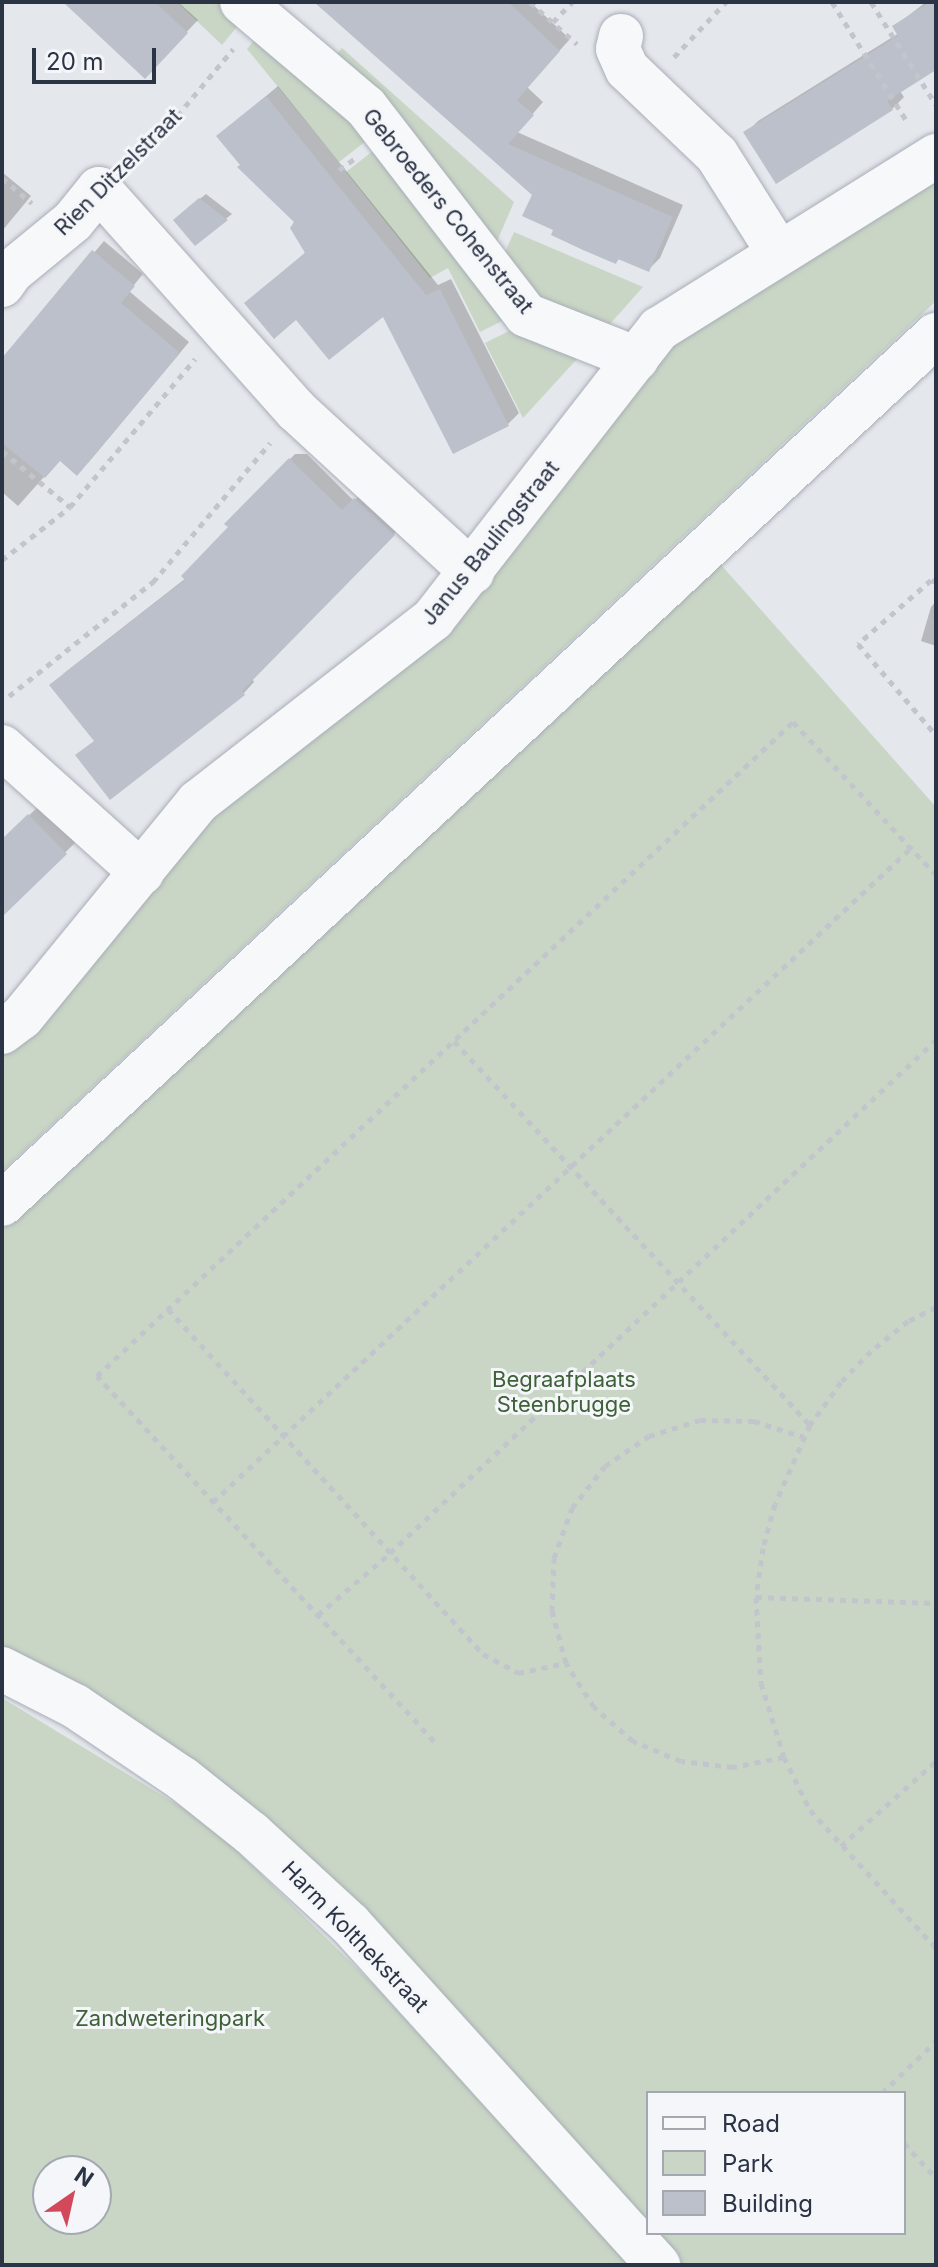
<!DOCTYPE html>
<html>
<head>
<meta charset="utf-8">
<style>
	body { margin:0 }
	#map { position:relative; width:938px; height:2267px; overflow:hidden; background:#e4e7ec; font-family:Inter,sans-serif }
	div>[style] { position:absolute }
	.green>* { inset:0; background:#c9d6c5 }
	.shadow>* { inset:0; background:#0003 }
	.building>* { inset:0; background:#bbc0ca }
	.path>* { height:5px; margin-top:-2.5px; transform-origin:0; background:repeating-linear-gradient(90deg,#c2c5cb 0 6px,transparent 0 12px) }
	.roads { filter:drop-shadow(0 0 2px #a9aeb7) drop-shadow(0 0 2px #a9aeb7) }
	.minor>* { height:44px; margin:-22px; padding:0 22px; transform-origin:22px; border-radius:22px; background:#f7f8fa }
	span { translate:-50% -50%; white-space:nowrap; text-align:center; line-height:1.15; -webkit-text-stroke:6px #f4f6f9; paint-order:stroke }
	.street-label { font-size:22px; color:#2b3445 }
	.park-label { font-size:22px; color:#3f6138 }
	.frame { position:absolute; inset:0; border:4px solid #2b3445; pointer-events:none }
	.legend { position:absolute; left:646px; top:2091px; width:260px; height:144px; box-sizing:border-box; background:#f4f6f9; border:2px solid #a4a8b1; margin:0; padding:10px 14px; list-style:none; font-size:24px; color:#2b3445 }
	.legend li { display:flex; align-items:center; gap:16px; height:40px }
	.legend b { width:40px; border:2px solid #a4a8b1 }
	.north { position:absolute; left:32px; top:2155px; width:80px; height:80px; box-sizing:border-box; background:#f4f6f9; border:2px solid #a4a8b1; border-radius:50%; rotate:34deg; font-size:22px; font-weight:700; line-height:32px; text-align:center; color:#2b3445 }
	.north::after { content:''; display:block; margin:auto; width:28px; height:36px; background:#d1495b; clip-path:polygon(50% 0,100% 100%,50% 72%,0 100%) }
	.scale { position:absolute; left:32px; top:48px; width:124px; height:36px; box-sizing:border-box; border:4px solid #2b3445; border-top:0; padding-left:10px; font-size:24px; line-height:28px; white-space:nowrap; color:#2b3445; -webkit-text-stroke:6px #f4f6f9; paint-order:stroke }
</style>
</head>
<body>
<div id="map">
	<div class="green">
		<i style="clip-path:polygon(177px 2px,228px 2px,245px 17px,222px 45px)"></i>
		<i style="clip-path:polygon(262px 31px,375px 134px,339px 162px,247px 49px)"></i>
		<i style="clip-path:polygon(342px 48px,514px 202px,491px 255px,328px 64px)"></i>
		<i style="clip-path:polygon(382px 144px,514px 315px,480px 332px,448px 268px,430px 278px,346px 172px)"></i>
		<i style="clip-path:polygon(936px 180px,936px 301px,2px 1171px,2px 1054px,40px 1026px,208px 820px,672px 347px)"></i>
		<i style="clip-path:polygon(514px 232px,643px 287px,601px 334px,532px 307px,499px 266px)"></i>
		<i style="clip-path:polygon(525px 323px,588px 347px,523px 418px,485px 343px)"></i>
		<i style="clip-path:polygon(715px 558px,936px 807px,936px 2265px,680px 2265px,651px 2233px,904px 2233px,904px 2093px,648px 2093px,648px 2230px,325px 1876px,2px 1655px,2px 1226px)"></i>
		<i style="clip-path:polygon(evenodd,2px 1698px,211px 1825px,375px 1986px,629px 2265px,2px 2265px,2px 1698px,48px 2171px,96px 2171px,96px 2219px,48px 2219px,48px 2171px)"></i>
	</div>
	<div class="shadow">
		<i style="clip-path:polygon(65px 2px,178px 2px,198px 20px,162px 58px)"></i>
		<i style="clip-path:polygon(318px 2px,530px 2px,570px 39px,527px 87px,543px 102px,517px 132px,683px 205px,660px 258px,648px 270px,620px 258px,616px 262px,555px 229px,534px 195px)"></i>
		<i style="clip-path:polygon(926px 2px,936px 2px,936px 68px,900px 91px,904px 97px,892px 109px,746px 133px,758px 121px,899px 33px,895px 26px)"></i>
		<i style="clip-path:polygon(278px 86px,438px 285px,451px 279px,519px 413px,508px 424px,384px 314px,296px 317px,246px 303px,306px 252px,297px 222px,219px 136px)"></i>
		<i style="clip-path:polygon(2px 172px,31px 196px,2px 231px)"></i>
		<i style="clip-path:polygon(206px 194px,232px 214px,195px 243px,181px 214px)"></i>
		<i style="clip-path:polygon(104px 241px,143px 274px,129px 291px,189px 342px,88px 463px,60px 459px,18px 506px,2px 492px,2px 361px)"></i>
		<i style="clip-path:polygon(295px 454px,307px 454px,354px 501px,366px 488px,405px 523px,252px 678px,254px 682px,244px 693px,110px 797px,78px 756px,96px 740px,63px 674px,186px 578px,230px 527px,227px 524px)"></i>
		<i style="clip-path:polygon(936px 601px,936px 646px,921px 641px,931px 607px)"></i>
		<i style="clip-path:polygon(41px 804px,77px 841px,2px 914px,2px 841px)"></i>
	</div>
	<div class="building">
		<i style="clip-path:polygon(63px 2px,155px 2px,188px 33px,145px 79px)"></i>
		<i style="clip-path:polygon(314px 2px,508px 2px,560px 51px,517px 100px,534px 115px,508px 144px,673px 217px,649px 272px,618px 259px,616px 264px,583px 250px,551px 235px,553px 230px,522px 216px,532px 195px)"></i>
		<i style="clip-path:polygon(930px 2px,936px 2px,936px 70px,887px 101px,893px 110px,776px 184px,743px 132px,898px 36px,892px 26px)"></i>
		<i style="clip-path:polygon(266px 96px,426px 295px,440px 289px,509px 426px,453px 454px,383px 317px,329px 360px,296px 320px,274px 339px,244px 303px,305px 253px,290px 228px,294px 222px,237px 167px,240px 165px,216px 136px)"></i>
		<i style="clip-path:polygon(199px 198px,228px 220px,195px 246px,173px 220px)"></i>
		<i style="clip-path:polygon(92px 250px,135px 286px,121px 303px,180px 353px,77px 476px,60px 461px,45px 478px,2px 443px,2px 358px)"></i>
		<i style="clip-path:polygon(289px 458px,342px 510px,354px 498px,395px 535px,242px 691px,245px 695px,110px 800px,75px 755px,94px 741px,49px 685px,185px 580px,181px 576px,228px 527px,224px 524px)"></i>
		<i style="clip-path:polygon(28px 814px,67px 854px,2px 917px,2px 839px)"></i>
	</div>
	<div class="path">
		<i style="left:530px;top:2px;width:63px;rotate:41.8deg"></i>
		<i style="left:832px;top:2px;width:143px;rotate:57.9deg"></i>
		<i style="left:871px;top:2px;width:122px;rotate:57.7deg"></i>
		<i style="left:553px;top:22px;width:28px;rotate:-46deg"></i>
		<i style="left:674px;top:57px;width:76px;rotate:-46.6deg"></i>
		<i style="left:128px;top:160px;width:43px;rotate:-37.4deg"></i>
		<i style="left:162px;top:134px;width:111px;rotate:-50.1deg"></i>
		<i style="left:339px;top:170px;width:19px;rotate:-36deg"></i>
		<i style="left:2px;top:178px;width:39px;rotate:40deg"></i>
		<i style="left:2px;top:451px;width:88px;rotate:39.5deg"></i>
		<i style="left:2px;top:560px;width:86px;rotate:-37.9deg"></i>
		<i style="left:70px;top:507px;width:194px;rotate:-49.8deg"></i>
		<i style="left:936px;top:582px;width:5px;rotate:-158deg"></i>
		<i style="left:931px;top:580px;width:97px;rotate:138.8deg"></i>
		<i style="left:858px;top:644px;width:120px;rotate:49.4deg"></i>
		<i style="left:9px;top:696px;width:184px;rotate:-38.4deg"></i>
		<i style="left:153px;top:582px;width:182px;rotate:-49.9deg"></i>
		<i style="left:454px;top:1041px;width:524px;rotate:47.17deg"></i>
		<i style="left:936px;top:1307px;width:31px;rotate:153deg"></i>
		<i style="left:908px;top:1321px;width:48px;rotate:141deg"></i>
		<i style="left:871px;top:1351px;width:43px;rotate:134.1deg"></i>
		<i style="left:841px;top:1382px;width:53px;rotate:125.8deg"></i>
		<i style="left:810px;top:1425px;width:86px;rotate:113.9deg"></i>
		<i style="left:775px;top:1504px;width:46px;rotate:105.3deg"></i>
		<i style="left:763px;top:1548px;width:49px;rotate:98.1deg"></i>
		<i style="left:756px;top:1597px;width:86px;rotate:86.7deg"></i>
		<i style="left:761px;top:1683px;width:77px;rotate:72.7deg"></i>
		<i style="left:784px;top:1757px;width:59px;rotate:63.9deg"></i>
		<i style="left:810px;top:1810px;width:187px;rotate:47.6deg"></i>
		<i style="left:168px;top:1309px;width:467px;rotate:47.6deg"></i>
		<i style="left:483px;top:1654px;width:40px;rotate:28deg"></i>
		<i style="left:518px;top:1673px;width:49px;rotate:-11.8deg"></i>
		<i style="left:213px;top:1502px;width:957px;rotate:-43.14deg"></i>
		<i style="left:756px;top:1597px;width:180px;rotate:1.9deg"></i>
		<i style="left:318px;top:1615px;width:95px;rotate:-40.7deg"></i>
		<i style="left:390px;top:1553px;width:749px;rotate:-43.22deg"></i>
		<i style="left:434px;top:1741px;width:497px;rotate:-132.7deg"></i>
		<i style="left:97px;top:1376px;width:955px;rotate:-43.22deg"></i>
		<i style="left:793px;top:722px;width:209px;rotate:46.9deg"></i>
		<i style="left:784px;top:1757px;width:52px;rotate:168.9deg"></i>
		<i style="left:733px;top:1767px;width:52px;rotate:-173.4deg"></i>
		<i style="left:681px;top:1761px;width:52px;rotate:-157.4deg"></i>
		<i style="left:633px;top:1741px;width:52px;rotate:-138.9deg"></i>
		<i style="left:594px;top:1707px;width:52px;rotate:-122.5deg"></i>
		<i style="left:566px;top:1663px;width:54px;rotate:-105.1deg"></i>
		<i style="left:552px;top:1611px;width:53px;rotate:-87.8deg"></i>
		<i style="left:554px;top:1558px;width:53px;rotate:-70.2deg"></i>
		<i style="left:572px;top:1508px;width:53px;rotate:-51.8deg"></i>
		<i style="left:605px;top:1466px;width:53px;rotate:-34.3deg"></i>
		<i style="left:649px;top:1436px;width:53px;rotate:-17.4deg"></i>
		<i style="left:700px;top:1420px;width:54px;rotate:1.1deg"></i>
		<i style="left:754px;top:1421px;width:52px;rotate:17.7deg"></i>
		<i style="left:841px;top:1846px;width:127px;rotate:-41.8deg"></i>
		<i style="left:882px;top:2093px;width:75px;rotate:-43.9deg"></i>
		<i style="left:904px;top:2143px;width:47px;rotate:47.6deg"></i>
		<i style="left:936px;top:2225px;width:1px;rotate:-90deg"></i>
	</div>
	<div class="roads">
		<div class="minor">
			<i style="left:242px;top:2px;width:162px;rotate:40.3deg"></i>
			<i style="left:366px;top:107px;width:262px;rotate:52.4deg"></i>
			<i style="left:526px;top:315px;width:119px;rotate:21.6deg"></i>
			<i style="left:621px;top:36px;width:13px;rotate:103deg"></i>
			<i style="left:618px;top:49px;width:22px;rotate:66deg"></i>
			<i style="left:627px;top:69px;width:124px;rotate:43.7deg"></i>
			<i style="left:717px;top:155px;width:116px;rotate:57.7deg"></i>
			<i style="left:2px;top:285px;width:16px;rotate:-55deg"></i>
			<i style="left:11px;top:272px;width:80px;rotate:-39.4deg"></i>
			<i style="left:73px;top:221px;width:41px;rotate:-50.9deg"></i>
			<i style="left:99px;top:189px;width:297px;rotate:48.3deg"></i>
			<i style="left:297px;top:411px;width:238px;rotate:42.6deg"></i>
			<i style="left:2px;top:747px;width:188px;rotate:42deg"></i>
			<i style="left:2px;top:1032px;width:25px;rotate:-37deg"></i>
			<i style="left:22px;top:1017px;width:278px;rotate:-50.7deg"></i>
			<i style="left:198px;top:802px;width:298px;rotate:-37.9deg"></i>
			<i style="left:433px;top:619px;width:368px;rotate:-52.1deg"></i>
			<i style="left:659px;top:329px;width:327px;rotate:-32deg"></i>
			<i style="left:2px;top:1204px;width:1276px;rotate:-42.94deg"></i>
			<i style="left:2px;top:1669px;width:82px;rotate:26.9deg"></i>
			<i style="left:75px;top:1706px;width:130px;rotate:34.1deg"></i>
			<i style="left:183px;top:1779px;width:87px;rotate:38.5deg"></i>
			<i style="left:251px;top:1833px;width:134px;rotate:42.6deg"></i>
			<i style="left:350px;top:1924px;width:460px;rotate:47.9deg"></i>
		</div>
	</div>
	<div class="street-label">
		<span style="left:118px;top:172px;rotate:-45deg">Rien Ditzelstraat</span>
		<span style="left:448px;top:211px;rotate:51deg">Gebroeders Cohenstraat</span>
		<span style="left:490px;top:543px;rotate:-51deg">Janus Baulingstraat</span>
		<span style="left:355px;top:1937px;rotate:46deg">Harm Kolthekstraat</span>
	</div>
	<div class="park-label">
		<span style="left:564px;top:1392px">Begraafplaats<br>Steenbrugge</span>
		<span style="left:170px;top:2019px">Zandweteringpark</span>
	</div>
	<div class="frame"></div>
	<ul class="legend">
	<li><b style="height:10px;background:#f7f8fa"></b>Road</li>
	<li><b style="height:22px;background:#c9d6c5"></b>Park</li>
	<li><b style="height:22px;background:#bbc0ca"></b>Building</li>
	</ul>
	<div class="north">N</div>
	<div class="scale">20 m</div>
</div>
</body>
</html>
